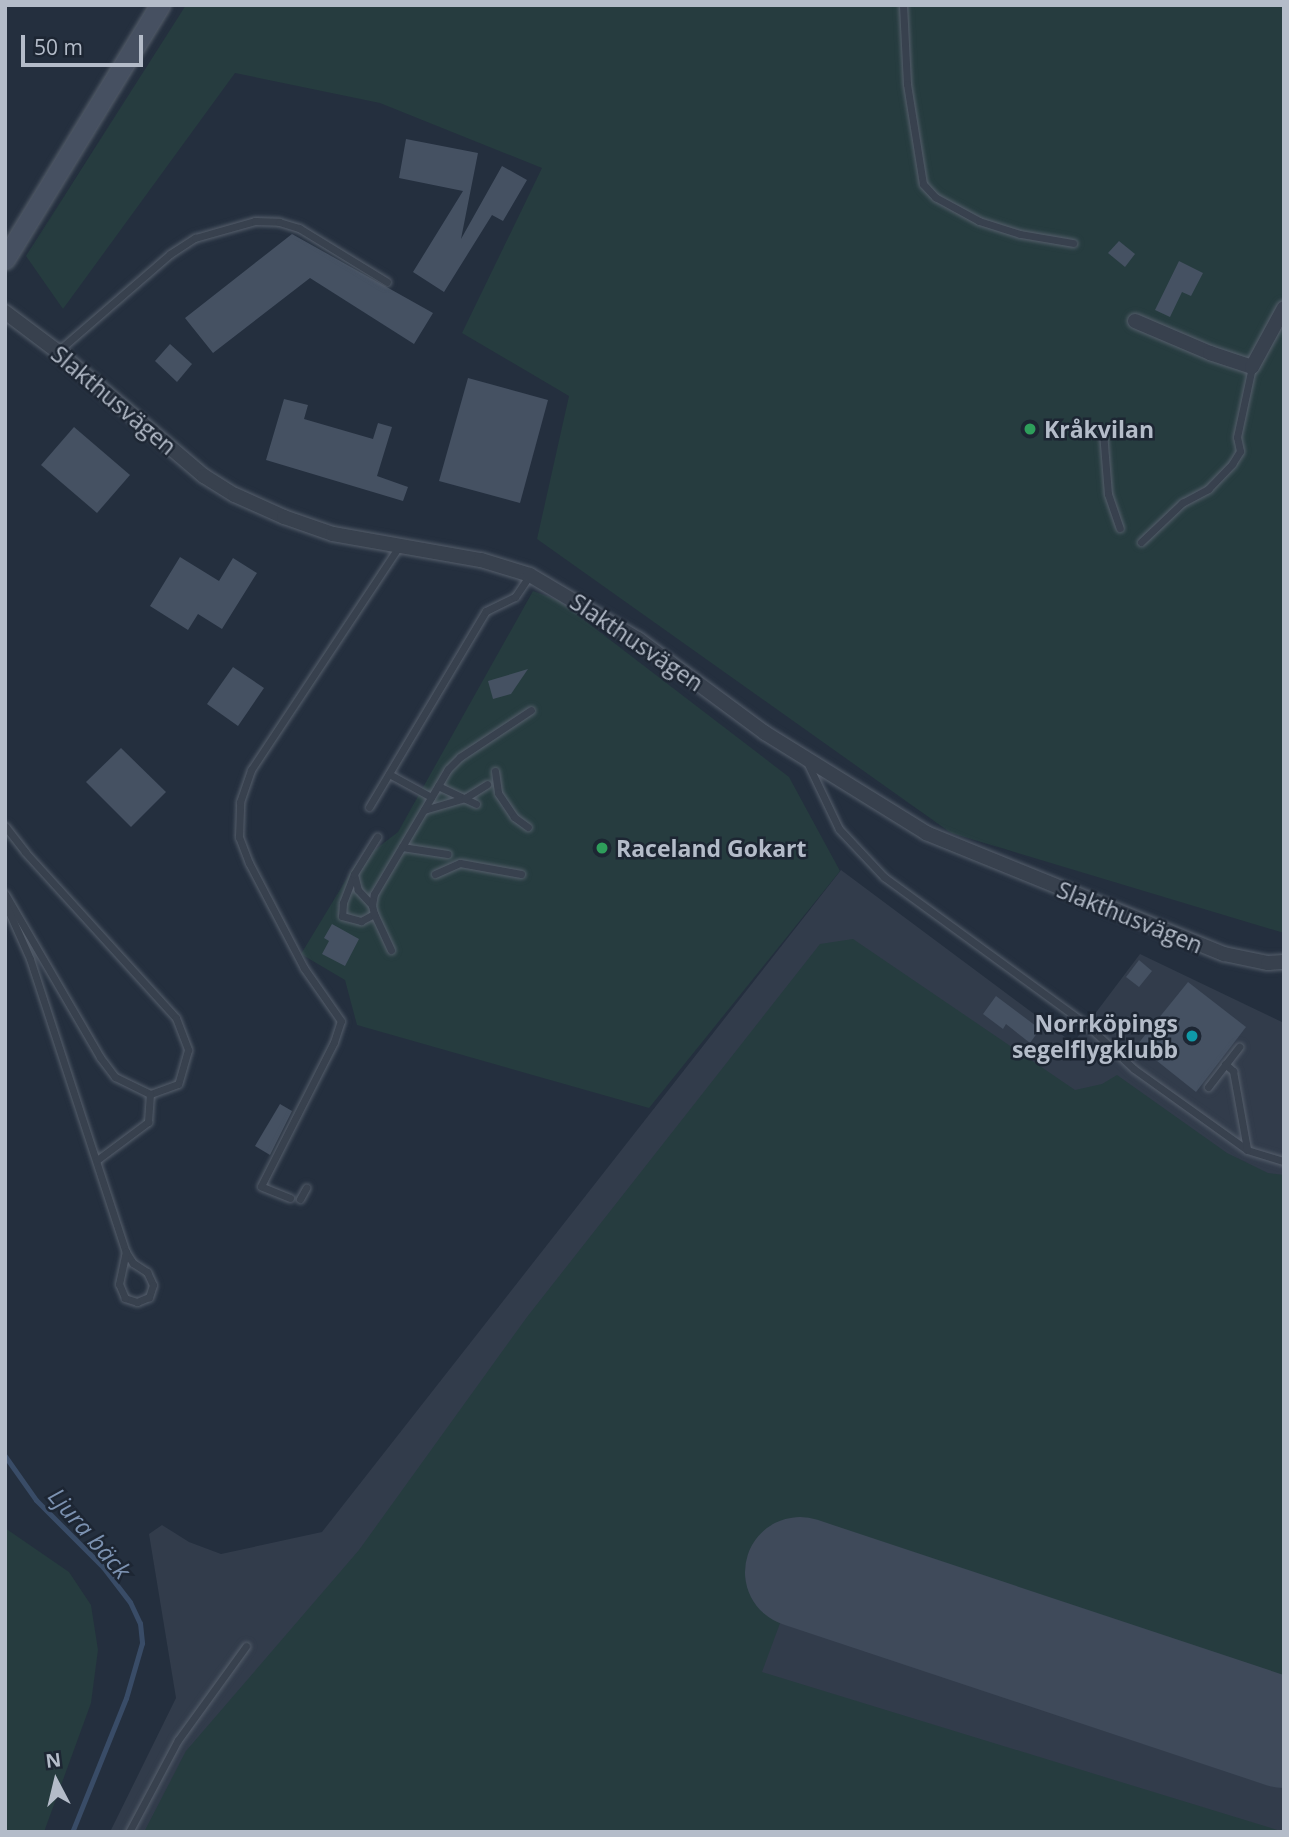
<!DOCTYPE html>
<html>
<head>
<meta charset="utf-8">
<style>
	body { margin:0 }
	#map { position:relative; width:1289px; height:1837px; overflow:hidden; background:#242f3e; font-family:"Open Sans",sans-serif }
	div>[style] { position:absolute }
	.airport>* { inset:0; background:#323c4b }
	.green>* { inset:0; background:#263c3f }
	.stream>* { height:5px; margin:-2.5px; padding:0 2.5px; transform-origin:2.5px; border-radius:2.5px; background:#394c67 }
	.runway>* { height:110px; margin:-55px; padding:0 55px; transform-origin:55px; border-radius:55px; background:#3f4a5a }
	.building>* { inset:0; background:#455162 }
	.roads { filter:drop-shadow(0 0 2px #565f6c) drop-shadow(0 0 2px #565f6c) }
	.service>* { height:7px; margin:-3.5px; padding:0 3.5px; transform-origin:3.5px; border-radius:3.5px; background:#38414e }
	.minor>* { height:14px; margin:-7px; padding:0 7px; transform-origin:7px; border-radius:7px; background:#38414e }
	.secondary>* { height:19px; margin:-9.5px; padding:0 9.5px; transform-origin:9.5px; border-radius:9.5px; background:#465061 }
	.dots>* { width:19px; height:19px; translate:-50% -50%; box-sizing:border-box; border:4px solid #1d2633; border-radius:50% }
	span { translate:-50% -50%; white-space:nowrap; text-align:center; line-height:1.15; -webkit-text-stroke:5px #1d2633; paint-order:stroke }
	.street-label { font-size:23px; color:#b4bcc9 }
	.poi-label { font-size:23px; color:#b4bcc9; font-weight:700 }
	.left { translate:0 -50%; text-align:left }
	.right { translate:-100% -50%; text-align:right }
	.water-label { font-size:24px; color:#7c92b1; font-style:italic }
	.frame { position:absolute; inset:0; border:7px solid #b4bcc9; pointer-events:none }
	.north { position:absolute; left:21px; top:1746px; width:70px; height:70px; -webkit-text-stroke:5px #1d2633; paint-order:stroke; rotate:353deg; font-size:19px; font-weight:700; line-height:28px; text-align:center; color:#b4bcc9 }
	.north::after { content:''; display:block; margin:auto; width:24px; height:32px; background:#b4bcc9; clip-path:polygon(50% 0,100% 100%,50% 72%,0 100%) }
	.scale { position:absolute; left:21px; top:35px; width:122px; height:32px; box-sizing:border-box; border:4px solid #b4bcc9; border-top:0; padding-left:9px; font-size:21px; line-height:24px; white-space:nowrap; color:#b4bcc9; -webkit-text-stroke:5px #1d2633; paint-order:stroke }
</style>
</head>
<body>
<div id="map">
	<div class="airport">
		<i style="clip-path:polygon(841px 870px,1073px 1043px,1140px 954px,1284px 1023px,1284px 1832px,110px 1832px,176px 1698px,149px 1534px,162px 1525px,189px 1542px,221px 1554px,322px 1532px)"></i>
	</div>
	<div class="green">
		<i style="clip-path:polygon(186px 5px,1284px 5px,1284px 933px,951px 833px,537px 539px,569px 396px,462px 333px,542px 168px,380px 103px,235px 73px,63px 309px,26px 256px)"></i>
		<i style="clip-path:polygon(533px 591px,558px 600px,789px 777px,840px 871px,649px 1108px,357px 1025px,345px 980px,301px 954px,355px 865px,398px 832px)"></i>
		<i style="clip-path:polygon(853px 939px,1075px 1090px,1102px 1084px,1117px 1075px,1227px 1153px,1268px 1173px,1284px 1175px,1284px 1688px,814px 1531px,762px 1672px,1284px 1832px,144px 1832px,186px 1751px,359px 1550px,527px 1317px,820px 944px)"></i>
		<i style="clip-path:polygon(5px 1528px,69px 1572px,91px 1605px,98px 1650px,91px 1703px,44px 1832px,5px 1832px)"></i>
	</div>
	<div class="stream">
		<i style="left:5px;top:1456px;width:54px;rotate:54.8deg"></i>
		<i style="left:36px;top:1500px;width:95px;rotate:45deg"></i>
		<i style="left:103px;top:1567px;width:44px;rotate:52.4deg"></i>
		<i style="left:130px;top:1602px;width:23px;rotate:65deg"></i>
		<i style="left:140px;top:1623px;width:20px;rotate:84deg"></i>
		<i style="left:142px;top:1643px;width:57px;rotate:106.2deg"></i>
		<i style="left:126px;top:1698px;width:144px;rotate:111.9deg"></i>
	</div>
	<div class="runway">
		<i style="left:800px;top:1572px;width:510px;rotate:18.4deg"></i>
	</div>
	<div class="building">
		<i style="clip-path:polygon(406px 139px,478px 153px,461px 239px,502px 166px,527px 180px,503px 221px,492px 215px,444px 292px,413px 272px,463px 191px,399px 178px)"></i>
		<i style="clip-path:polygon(292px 234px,433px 313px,414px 344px,310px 278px,213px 353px,185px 318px)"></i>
		<i style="clip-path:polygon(1119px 241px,1135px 254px,1125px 267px,1108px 253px)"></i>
		<i style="clip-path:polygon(1179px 261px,1203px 273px,1191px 296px,1182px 292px,1170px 317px,1155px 310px)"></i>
		<i style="clip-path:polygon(170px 344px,192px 364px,177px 382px,155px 361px)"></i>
		<i style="clip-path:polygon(468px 378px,548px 400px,520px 503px,439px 481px)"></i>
		<i style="clip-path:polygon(284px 399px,308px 405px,304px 419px,373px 439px,378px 423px,392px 427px,377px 476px,408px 487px,403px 501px,266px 460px)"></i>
		<i style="clip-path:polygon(74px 427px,130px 475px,97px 513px,41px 465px)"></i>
		<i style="clip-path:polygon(180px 557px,219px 581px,233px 558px,257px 573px,222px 629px,198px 614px,188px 630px,150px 606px)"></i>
		<i style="clip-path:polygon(233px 667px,264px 688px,238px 726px,207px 704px)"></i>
		<i style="clip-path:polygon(528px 669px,511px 694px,493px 699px,488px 681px)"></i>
		<i style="clip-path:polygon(121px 748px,166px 792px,131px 827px,86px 782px)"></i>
		<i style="clip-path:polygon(332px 924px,359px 939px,345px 966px,322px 954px,329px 941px,324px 938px)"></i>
		<i style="clip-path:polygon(1139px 960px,1152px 971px,1139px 987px,1126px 977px)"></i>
		<i style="clip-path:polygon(1188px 982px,1246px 1027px,1196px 1092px,1137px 1045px)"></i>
		<i style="clip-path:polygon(996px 996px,1040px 1029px,1030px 1043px,1006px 1024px,1003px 1029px,983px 1014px)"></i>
		<i style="clip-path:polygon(280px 1104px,292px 1111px,270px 1155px,255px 1146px)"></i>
	</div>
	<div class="roads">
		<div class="service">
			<i style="left:903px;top:5px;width:79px;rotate:87.1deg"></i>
			<i style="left:907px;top:84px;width:101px;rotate:80.9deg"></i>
			<i style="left:923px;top:184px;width:18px;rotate:47deg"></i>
			<i style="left:935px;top:197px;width:50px;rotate:28.6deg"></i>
			<i style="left:979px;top:221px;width:43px;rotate:17.6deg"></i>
			<i style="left:1020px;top:234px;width:54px;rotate:9.6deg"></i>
			<i style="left:58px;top:351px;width:148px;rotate:-40.9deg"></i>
			<i style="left:170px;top:254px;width:30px;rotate:-33deg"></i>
			<i style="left:195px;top:238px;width:62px;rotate:-15.8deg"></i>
			<i style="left:255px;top:221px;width:24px;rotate:2deg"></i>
			<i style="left:279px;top:222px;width:21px;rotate:17deg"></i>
			<i style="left:299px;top:228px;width:103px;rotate:31.5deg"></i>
			<i style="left:1103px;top:432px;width:62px;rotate:85.4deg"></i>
			<i style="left:1108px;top:494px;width:36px;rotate:71deg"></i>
			<i style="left:1141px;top:542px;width:57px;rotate:-43.6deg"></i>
			<i style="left:1182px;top:503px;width:30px;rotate:-28deg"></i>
			<i style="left:1208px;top:489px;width:35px;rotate:-46deg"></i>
			<i style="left:1232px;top:464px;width:15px;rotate:-58deg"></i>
			<i style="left:1240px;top:451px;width:14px;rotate:-102deg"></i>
			<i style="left:1237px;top:437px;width:72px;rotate:-77.9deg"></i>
			<i style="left:807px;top:762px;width:74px;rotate:64.5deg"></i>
			<i style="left:839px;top:829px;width:66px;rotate:46.8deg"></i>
			<i style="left:884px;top:877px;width:251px;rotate:36.1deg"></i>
			<i style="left:1087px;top:1025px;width:64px;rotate:43.1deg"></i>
			<i style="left:1134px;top:1069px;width:139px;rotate:35.6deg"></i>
			<i style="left:1247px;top:1150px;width:39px;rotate:17deg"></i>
			<i style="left:495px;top:771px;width:22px;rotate:82deg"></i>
			<i style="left:498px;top:793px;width:29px;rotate:56deg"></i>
			<i style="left:514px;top:817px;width:17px;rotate:36deg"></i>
			<i style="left:389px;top:774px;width:48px;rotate:28.7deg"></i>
			<i style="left:438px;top:786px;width:42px;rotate:25.3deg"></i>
			<i style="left:369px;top:807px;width:228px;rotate:-59.2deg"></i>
			<i style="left:486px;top:611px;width:32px;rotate:-26deg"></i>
			<i style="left:515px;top:597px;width:25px;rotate:-56deg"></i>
			<i style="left:424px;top:810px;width:43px;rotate:-16.3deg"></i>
			<i style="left:465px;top:798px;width:26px;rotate:-32deg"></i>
			<i style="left:5px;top:826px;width:33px;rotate:52deg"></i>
			<i style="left:25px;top:852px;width:224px;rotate:47.7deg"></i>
			<i style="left:176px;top:1018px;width:34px;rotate:69deg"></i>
			<i style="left:188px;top:1050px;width:35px;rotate:106deg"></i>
			<i style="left:178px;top:1084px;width:30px;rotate:160deg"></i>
			<i style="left:150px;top:1094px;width:39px;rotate:-154deg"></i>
			<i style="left:115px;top:1077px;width:25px;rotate:-127deg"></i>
			<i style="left:100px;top:1057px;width:189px;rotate:-120.2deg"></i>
			<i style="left:402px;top:847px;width:46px;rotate:8.8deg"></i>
			<i style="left:354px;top:874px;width:31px;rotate:111deg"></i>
			<i style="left:343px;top:903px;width:13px;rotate:94deg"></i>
			<i style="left:342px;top:916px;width:20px;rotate:15deg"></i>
			<i style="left:361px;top:921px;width:15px;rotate:-28deg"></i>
			<i style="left:435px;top:874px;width:27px;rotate:-24deg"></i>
			<i style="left:460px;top:863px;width:62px;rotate:10.2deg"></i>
			<i style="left:5px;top:903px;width:61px;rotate:65.9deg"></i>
			<i style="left:30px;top:959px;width:308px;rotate:71.9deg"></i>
			<i style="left:126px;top:1252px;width:13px;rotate:58deg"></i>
			<i style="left:133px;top:1263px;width:17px;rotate:33deg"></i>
			<i style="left:147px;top:1272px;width:14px;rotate:65deg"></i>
			<i style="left:153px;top:1285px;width:13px;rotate:108deg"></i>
			<i style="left:149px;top:1297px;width:13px;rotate:157deg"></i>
			<i style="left:137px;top:1302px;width:13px;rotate:-162deg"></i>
			<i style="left:125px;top:1298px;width:15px;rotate:-113deg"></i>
			<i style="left:119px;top:1284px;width:33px;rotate:-78deg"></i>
			<i style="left:372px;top:905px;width:21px;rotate:-133deg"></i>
			<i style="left:358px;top:890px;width:16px;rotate:-104deg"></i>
			<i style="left:354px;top:874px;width:44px;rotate:-58.1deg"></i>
			<i style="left:391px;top:950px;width:40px;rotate:-115deg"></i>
			<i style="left:374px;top:914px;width:9px;rotate:-103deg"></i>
			<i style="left:372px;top:905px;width:11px;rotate:-80deg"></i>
			<i style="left:374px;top:894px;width:145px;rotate:-59.4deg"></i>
			<i style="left:448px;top:769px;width:17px;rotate:-45deg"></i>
			<i style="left:460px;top:757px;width:85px;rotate:-33.5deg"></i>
			<i style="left:1225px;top:1064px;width:11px;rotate:41deg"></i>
			<i style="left:1233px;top:1071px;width:79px;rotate:79.8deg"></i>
			<i style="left:1208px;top:1087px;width:51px;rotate:-52.2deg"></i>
			<i style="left:97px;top:1160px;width:64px;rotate:-36.7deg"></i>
			<i style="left:148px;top:1122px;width:28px;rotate:-86deg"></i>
			<i style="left:290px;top:1198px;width:31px;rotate:-158deg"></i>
			<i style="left:261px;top:1186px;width:161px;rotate:-63.1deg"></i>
			<i style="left:334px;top:1042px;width:22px;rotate:-72deg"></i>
			<i style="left:341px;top:1021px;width:65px;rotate:-124.9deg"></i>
			<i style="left:304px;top:968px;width:119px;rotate:-117.6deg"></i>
			<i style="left:249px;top:863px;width:28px;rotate:-111deg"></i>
			<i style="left:239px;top:837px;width:35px;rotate:-88deg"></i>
			<i style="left:240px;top:802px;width:34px;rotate:-71deg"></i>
			<i style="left:251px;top:770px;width:268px;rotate:-56.5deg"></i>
			<i style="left:300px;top:1199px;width:13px;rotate:-61deg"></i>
			<i style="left:129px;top:1832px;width:104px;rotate:-62deg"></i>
			<i style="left:178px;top:1740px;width:116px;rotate:-54.1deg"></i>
		</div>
		<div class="minor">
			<i style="left:5px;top:312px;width:65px;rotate:36.9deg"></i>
			<i style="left:57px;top:351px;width:193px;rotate:40.4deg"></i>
			<i style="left:204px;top:476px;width:36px;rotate:32deg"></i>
			<i style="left:235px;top:495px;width:54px;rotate:24.2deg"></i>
			<i style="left:284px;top:517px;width:52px;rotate:19.1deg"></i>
			<i style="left:333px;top:534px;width:150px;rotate:10deg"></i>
			<i style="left:481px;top:560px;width:51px;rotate:17deg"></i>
			<i style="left:530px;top:575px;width:126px;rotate:30.7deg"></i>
			<i style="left:638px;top:639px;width:158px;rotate:36.5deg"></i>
			<i style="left:765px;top:733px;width:190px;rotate:31.8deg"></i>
			<i style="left:926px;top:833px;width:322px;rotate:22.1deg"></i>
			<i style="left:1224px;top:954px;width:45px;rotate:11.6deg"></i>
			<i style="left:1268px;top:963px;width:16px;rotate:-4deg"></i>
			<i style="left:1135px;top:321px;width:82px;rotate:23.1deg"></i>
			<i style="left:1210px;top:353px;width:44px;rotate:18.4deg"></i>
			<i style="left:1252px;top:367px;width:67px;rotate:-61.5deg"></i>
		</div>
		<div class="secondary">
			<i style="left:5px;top:259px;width:298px;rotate:-58.6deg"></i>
		</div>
	</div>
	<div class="dots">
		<i style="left:1030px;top:429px;background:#2e9e5b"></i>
		<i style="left:602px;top:848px;background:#2e9e5b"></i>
		<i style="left:1192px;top:1036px;background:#0f9aa8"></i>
	</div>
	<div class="street-label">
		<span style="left:114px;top:400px;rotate:40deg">Slakthusvägen</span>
		<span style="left:637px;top:642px;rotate:34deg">Slakthusvägen</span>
		<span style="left:1130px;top:917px;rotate:22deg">Slakthusvägen</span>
	</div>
	<div class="poi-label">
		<span class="left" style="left:1044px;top:429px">Kråkvilan</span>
		<span class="left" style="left:616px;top:848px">Raceland Gokart</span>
		<span class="right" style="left:1178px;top:1036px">Norrköpings<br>segelflygklubb</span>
	</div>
	<div class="water-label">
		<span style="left:90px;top:1533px;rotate:49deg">Ljura bäck</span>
	</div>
	<div class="frame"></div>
	<div class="north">N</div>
	<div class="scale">50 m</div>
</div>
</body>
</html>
